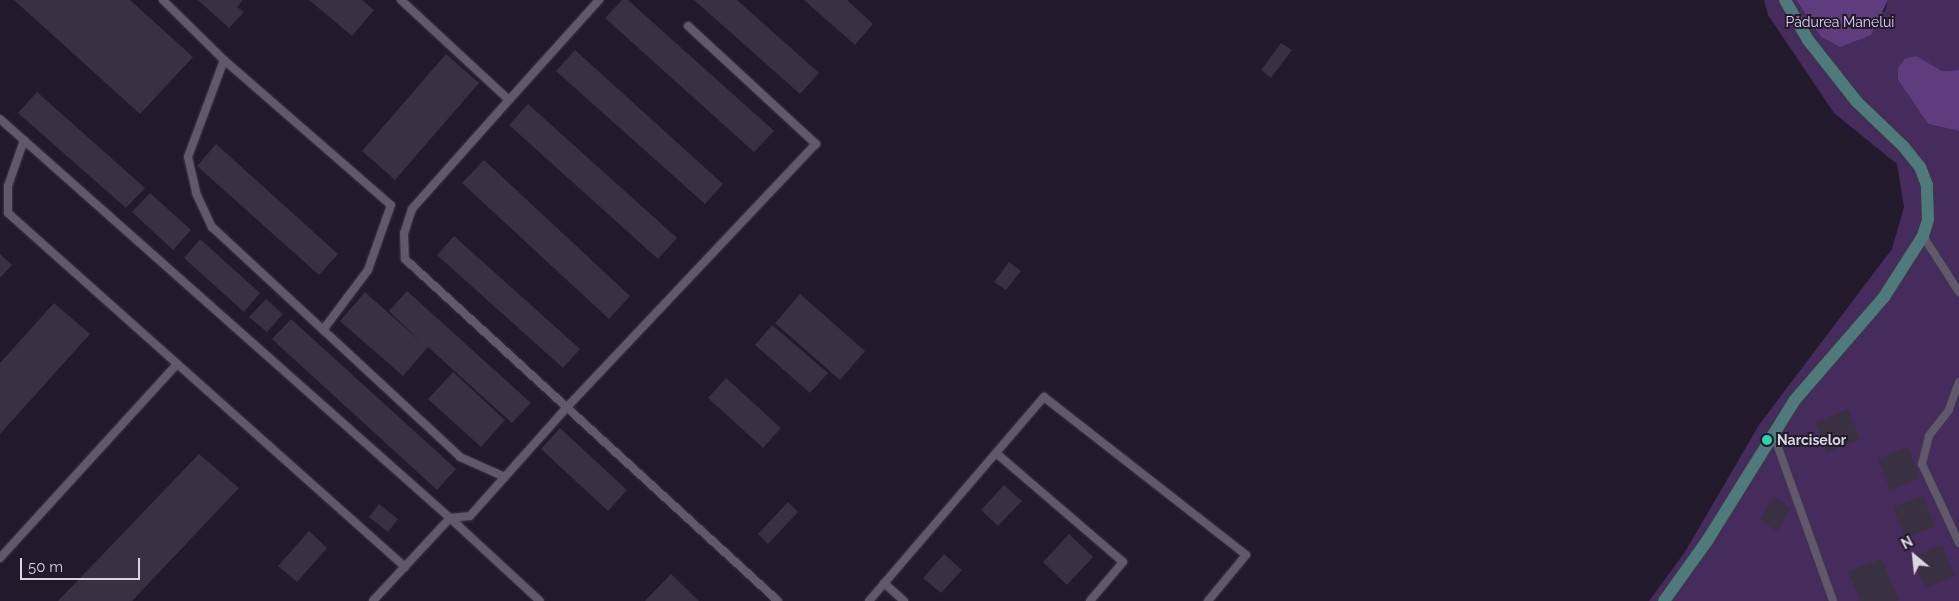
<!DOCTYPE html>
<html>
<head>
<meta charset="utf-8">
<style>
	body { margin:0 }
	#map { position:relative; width:1959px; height:601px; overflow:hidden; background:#221a2a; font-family:Raleway,sans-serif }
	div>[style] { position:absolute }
	.green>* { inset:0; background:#462c5d }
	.forest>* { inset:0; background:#5f3c7d }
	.building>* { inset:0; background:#393042 }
	.roads { filter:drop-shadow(0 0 1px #3d3744) drop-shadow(0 0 1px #3d3744) }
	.lane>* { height:8px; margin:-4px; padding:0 4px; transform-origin:4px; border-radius:4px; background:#61586b }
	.secondary>* { height:12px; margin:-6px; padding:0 6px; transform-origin:6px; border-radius:6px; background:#4e7a7b }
	.dots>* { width:14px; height:14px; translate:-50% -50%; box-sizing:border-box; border:2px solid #221a2a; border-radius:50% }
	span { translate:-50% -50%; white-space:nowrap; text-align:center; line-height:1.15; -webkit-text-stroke:4px #221a2a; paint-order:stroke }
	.park-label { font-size:14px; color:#e1cff5 }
	.poi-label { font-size:14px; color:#dbd5e1; font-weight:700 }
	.left { translate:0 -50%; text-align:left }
	.north { position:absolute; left:1889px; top:531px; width:50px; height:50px; -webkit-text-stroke:4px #221a2a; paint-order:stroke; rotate:332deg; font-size:14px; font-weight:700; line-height:20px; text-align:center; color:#dbd5e1 }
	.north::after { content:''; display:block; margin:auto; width:18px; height:22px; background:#dbd5e1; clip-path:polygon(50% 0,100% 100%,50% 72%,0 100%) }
	.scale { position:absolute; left:20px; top:558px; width:120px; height:22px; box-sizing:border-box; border:2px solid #dbd5e1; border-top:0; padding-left:6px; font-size:15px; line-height:18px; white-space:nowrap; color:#dbd5e1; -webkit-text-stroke:4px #221a2a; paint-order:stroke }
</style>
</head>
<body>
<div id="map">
	<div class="green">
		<i style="clip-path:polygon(1764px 0,1796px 0,1821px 37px,1885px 11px,1888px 0,1959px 0,1959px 70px,1942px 71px,1917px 56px,1905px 58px,1898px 68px,1898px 80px,1928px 124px,1959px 131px,1959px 601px,1649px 601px,1685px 552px,1759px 425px,1892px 249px,1904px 207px,1897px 164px,1834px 113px,1768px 15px)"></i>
	</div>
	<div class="forest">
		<i style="clip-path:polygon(1796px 0,1888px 0,1871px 35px,1840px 47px,1821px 37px)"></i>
		<i style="clip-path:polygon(1917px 56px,1942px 71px,1959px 70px,1959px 131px,1928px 124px,1898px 80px,1898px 68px,1905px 58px)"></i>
	</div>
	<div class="building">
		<i style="clip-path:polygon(14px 0,130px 0,193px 57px,140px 114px)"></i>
		<i style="clip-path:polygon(198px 0,243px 0,237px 7px,244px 12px,229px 28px)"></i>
		<i style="clip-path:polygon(309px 0,362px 0,374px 10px,352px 36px)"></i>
		<i style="clip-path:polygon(622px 0,628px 0,774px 131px,754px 152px,605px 18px)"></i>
		<i style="clip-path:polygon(694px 0,737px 0,819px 73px,800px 94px)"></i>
		<i style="clip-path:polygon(804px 0,847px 0,873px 24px,855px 45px)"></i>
		<i style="clip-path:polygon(1281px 43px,1292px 50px,1271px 78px,1261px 70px)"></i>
		<i style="clip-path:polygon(575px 50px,723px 184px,705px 204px,556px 71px)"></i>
		<i style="clip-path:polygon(446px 54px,479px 83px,395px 180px,362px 151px)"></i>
		<i style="clip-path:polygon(37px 92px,145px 188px,126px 208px,18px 113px)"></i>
		<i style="clip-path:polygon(528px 104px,677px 238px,658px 259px,509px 125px)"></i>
		<i style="clip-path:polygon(216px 144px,338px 254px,319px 275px,197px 166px)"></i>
		<i style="clip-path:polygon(484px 160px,630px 296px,609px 319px,462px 183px)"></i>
		<i style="clip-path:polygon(150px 193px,191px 230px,173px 250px,132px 212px)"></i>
		<i style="clip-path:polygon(454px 236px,580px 349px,563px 368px,437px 255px)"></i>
		<i style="clip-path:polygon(200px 239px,260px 293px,244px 312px,184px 258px)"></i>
		<i style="clip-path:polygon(0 254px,12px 265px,0 278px)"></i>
		<i style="clip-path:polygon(1009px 262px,1021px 271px,1006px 290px,994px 282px)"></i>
		<i style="clip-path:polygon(407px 291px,531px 403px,512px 423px,428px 347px,403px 376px,340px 321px,365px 292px,421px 342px,389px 311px)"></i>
		<i style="clip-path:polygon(800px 294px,865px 351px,840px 380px,775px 323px)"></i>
		<i style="clip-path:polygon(266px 299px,283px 314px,267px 332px,249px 317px)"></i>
		<i style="clip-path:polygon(54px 303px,90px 334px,0 434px,0 363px)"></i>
		<i style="clip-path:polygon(291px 319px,456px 469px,437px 490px,272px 339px)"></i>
		<i style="clip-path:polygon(772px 325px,828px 373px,810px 393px,755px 345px)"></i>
		<i style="clip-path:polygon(453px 372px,505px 420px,481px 447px,428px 399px)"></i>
		<i style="clip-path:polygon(726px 378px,781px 428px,763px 448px,708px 398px)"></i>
		<i style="clip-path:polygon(1848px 409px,1860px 439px,1827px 452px,1815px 423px)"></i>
		<i style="clip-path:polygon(560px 428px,627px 490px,608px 511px,541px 449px)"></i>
		<i style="clip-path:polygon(1908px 447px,1920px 478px,1890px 490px,1878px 459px)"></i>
		<i style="clip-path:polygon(199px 454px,239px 488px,132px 601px,58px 601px)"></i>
		<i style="clip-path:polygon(1004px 485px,1022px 501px,998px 526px,981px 510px)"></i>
		<i style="clip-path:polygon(1923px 496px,1935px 526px,1905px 538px,1893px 507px)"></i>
		<i style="clip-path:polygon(1774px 497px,1791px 508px,1777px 531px,1760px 520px)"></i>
		<i style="clip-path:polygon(788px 502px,798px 512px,768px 544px,758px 534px)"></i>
		<i style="clip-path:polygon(379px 504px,398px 519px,388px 532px,369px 517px)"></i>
		<i style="clip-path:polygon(309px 531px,327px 548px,297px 582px,278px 566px)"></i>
		<i style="clip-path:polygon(1069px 534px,1093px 557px,1067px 585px,1043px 562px)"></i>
		<i style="clip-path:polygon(1942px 545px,1955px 576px,1925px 588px,1912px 557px)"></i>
		<i style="clip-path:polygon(944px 554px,962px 570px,941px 593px,923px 578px)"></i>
		<i style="clip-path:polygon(1882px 559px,1899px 601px,1861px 601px,1848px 571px)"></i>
		<i style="clip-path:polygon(671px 574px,699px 601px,645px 601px)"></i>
	</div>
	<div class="roads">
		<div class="lane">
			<i style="left:163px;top:0;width:86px;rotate:44.5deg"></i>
			<i style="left:224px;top:60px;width:103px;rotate:110.4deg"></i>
			<i style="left:188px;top:157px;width:37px;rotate:77deg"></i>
			<i style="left:196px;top:193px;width:38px;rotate:65deg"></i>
			<i style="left:212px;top:227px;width:338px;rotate:42.8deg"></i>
			<i style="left:460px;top:457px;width:49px;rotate:24deg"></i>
			<i style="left:401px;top:0;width:147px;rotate:42.8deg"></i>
			<i style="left:509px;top:100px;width:135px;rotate:-48deg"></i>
			<i style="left:224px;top:60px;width:221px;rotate:41deg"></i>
			<i style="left:391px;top:205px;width:69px;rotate:109.5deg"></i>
			<i style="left:368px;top:270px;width:75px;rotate:126.9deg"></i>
			<i style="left:509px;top:100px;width:146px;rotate:131.7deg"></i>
			<i style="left:412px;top:209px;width:25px;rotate:108deg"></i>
			<i style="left:404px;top:233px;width:26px;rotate:88deg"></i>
			<i style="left:405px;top:259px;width:506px;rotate:42.52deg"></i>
			<i style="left:0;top:119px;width:601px;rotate:41.56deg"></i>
			<i style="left:450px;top:518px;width:113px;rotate:132.9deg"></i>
			<i style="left:24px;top:140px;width:49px;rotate:109.2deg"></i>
			<i style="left:8px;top:186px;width:27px;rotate:90deg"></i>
			<i style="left:8px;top:213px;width:532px;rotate:41.72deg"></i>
			<i style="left:1923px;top:236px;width:67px;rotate:57.3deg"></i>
			<i style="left:1959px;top:382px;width:30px;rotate:110deg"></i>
			<i style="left:1949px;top:410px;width:33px;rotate:128deg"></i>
			<i style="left:1929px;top:436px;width:29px;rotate:104deg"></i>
			<i style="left:1922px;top:464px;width:87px;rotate:64.9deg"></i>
			<i style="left:1774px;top:436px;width:175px;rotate:70.3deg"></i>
			<i style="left:996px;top:453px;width:167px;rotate:40.6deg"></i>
			<i style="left:1123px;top:562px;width:51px;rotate:130.2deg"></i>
			<i style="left:450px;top:518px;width:20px;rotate:-6deg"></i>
			<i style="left:470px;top:516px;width:146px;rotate:-48.3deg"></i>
			<i style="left:567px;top:407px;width:362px;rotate:-46.6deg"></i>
			<i style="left:816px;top:144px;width:174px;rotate:-137.3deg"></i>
			<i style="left:450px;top:518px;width:122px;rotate:42.7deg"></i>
			<i style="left:0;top:558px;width:263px;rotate:-47.6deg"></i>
			<i style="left:884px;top:583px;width:27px;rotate:42deg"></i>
			<i style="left:869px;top:601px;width:269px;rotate:-49.4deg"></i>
			<i style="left:1044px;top:397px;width:256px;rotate:38deg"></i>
			<i style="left:1246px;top:555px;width:60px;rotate:129.6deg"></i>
		</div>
		<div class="secondary">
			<i style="left:1664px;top:601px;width:74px;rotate:-54.4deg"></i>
			<i style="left:1707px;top:541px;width:165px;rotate:-58.1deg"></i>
			<i style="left:1794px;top:401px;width:138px;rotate:-49.1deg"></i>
			<i style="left:1884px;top:297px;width:72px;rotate:-57.4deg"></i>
			<i style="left:1923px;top:236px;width:17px;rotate:-73deg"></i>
			<i style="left:1928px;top:220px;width:35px;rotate:-92deg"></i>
			<i style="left:1927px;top:185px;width:19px;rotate:-111deg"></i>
			<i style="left:1920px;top:167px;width:26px;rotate:-129deg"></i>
			<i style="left:1904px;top:147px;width:65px;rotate:-136.2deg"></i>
			<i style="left:1857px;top:102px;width:79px;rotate:-128.3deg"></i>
			<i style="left:1808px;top:40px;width:46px;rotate:-119.9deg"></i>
		</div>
	</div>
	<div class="dots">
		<i style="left:1767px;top:440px;background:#2ed4aa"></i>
	</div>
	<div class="park-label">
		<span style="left:1840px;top:22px">Pădurea Manelui</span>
	</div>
	<div class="poi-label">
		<span class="left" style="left:1777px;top:440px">Narciselor</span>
	</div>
	<div class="north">N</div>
	<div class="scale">50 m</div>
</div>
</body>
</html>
